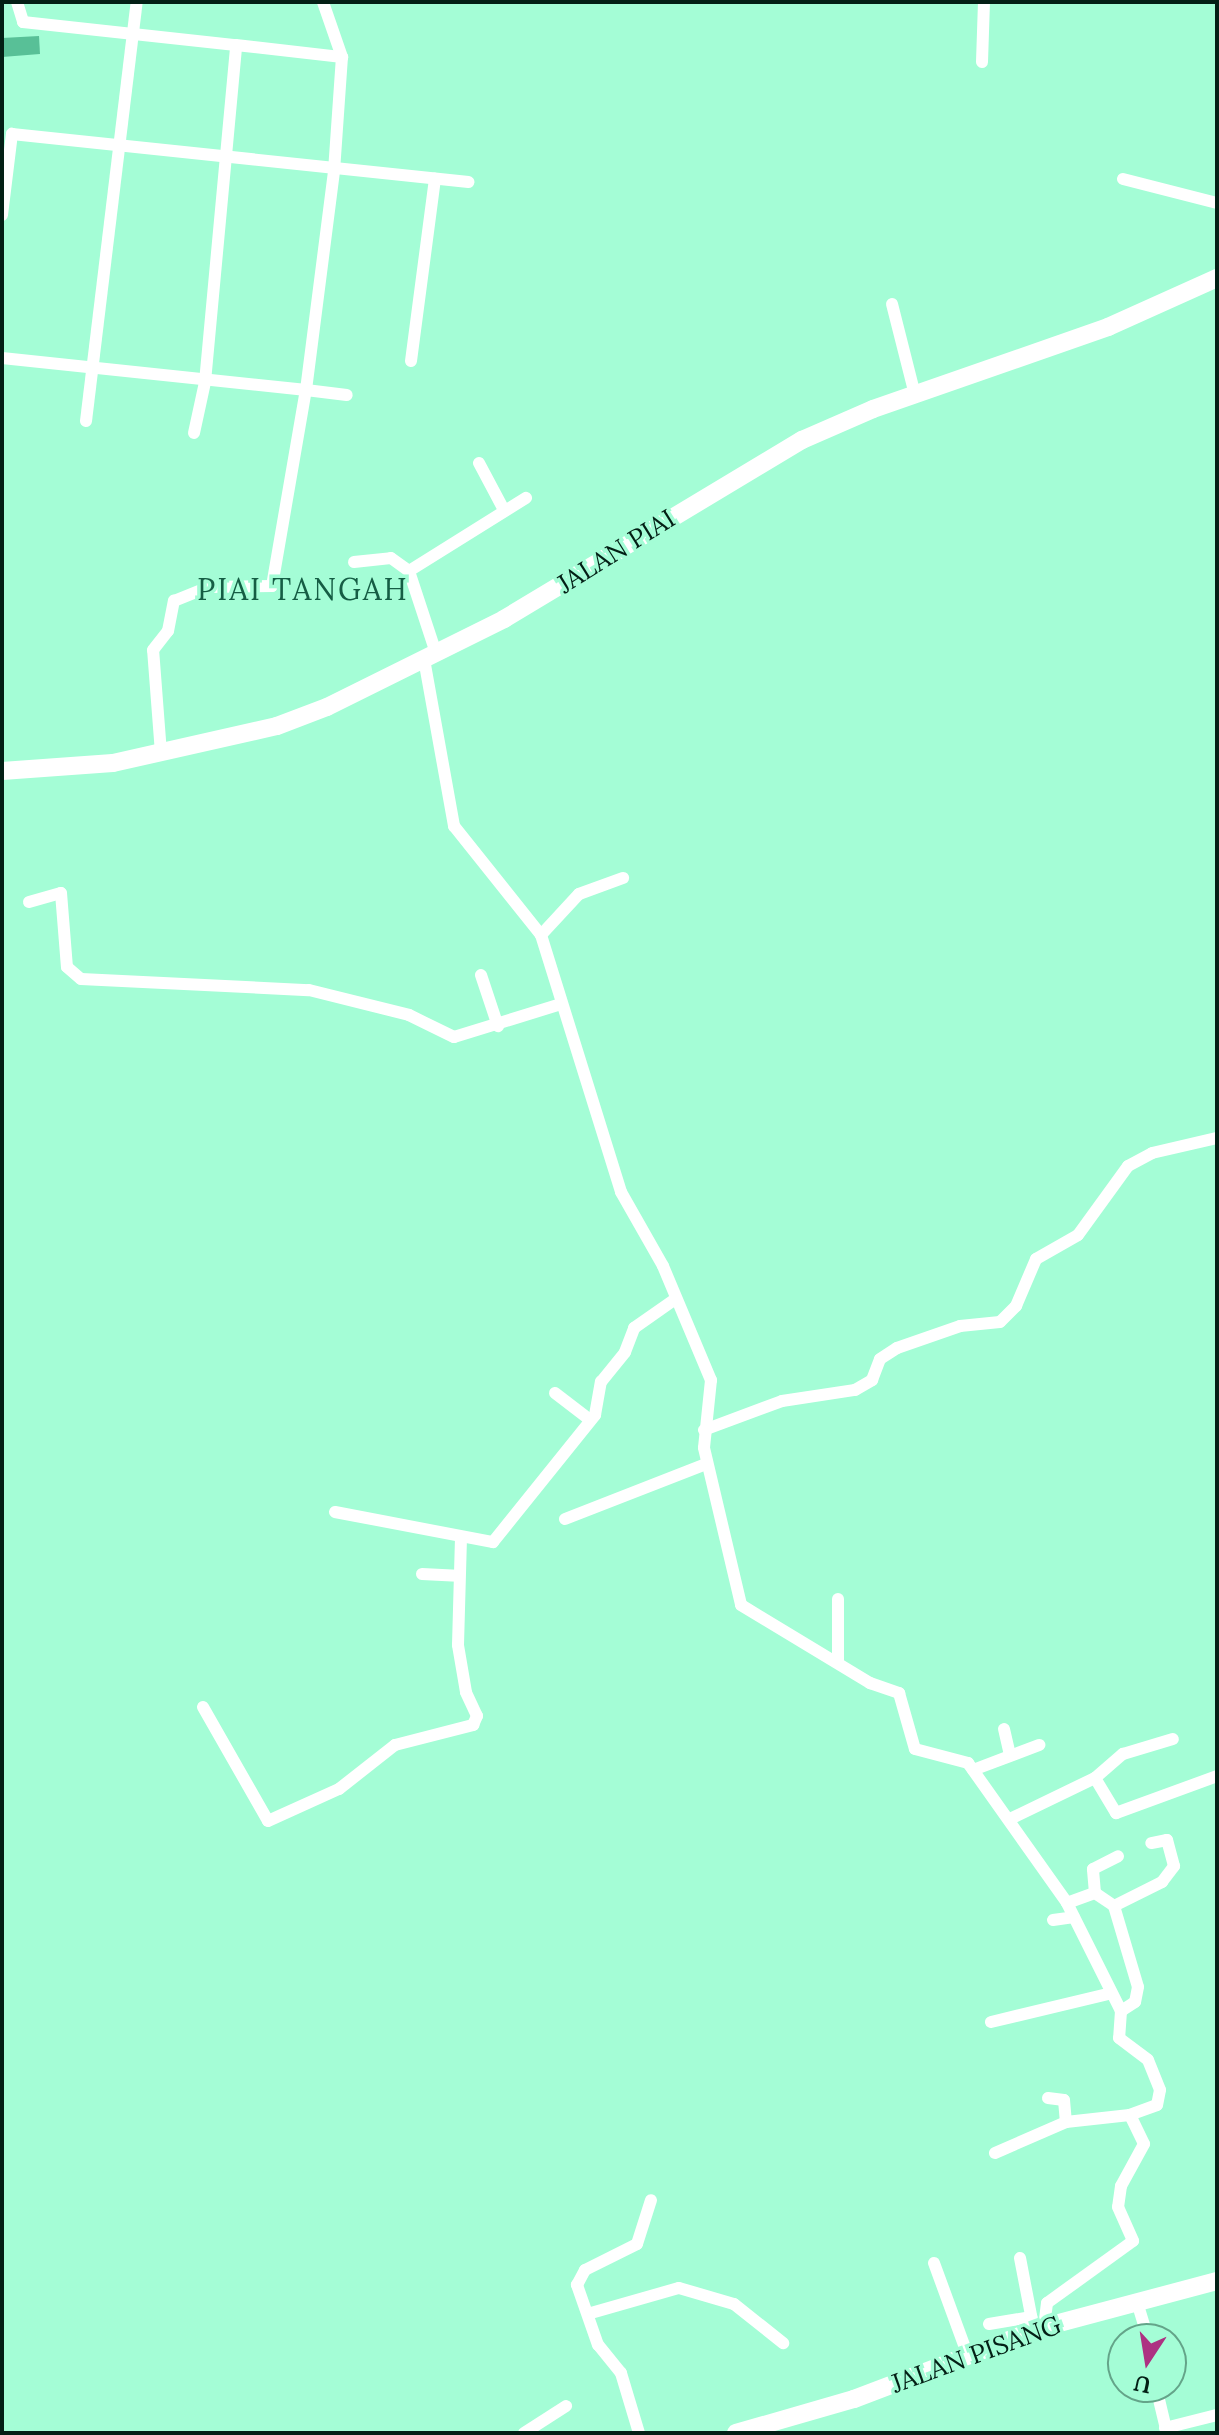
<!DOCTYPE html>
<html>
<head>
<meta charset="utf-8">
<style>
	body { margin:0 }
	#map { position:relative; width:1219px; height:2435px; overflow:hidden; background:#a4fdd6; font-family:Lora,serif }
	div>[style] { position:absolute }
	.building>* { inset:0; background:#58c097 }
	.street>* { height:12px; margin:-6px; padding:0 6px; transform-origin:6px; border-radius:6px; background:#fff }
	.secondary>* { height:18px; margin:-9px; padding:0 9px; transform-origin:9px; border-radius:9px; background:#fff }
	span { translate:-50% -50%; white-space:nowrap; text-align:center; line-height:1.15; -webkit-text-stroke:7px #a4fdd6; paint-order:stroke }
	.street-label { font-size:26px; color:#031f15 }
	.quarter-label { font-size:30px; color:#155d44; letter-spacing:2px }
	.frame { position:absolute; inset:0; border:4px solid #031f15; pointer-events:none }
	.north { position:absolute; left:1107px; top:2323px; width:80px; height:80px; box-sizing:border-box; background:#a4fdd6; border:2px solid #64a489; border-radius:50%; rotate:192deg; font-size:22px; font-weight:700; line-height:32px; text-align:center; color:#031f15 }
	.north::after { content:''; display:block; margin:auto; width:28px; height:36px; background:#ad3182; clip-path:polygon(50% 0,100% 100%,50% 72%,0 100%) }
</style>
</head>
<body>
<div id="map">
	<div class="building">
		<i style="clip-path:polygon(39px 36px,40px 54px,2px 57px,2px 38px)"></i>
	</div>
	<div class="street">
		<i style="left:17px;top:2px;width:21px;rotate:73deg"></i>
		<i style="left:23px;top:22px;width:214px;rotate:6.2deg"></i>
		<i style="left:982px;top:62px;width:60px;rotate:-88.1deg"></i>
		<i style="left:1123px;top:179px;width:97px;rotate:14.3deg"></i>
		<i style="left:2px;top:215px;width:82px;rotate:-83deg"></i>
		<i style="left:12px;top:134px;width:459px;rotate:6deg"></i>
		<i style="left:892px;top:304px;width:94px;rotate:75.8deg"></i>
		<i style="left:2px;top:358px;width:306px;rotate:6deg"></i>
		<i style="left:306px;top:390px;width:221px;rotate:-82.7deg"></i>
		<i style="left:334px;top:171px;width:114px;rotate:-86deg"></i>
		<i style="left:342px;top:57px;width:58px;rotate:-109.1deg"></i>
		<i style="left:411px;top:361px;width:184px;rotate:-82.5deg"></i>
		<i style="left:86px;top:421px;width:422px;rotate:-83.1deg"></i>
		<i style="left:194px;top:433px;width:52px;rotate:-77.8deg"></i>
		<i style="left:205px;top:382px;width:338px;rotate:-84.7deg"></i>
		<i style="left:236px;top:45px;width:107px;rotate:6.5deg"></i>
		<i style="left:479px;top:463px;width:53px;rotate:62deg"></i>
		<i style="left:354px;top:562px;width:37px;rotate:-6deg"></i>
		<i style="left:391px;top:558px;width:22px;rotate:36deg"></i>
		<i style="left:409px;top:571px;width:138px;rotate:-32deg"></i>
		<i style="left:409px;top:571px;width:86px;rotate:71.8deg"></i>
		<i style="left:424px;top:659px;width:170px;rotate:79.8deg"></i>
		<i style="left:454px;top:826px;width:139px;rotate:51.4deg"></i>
		<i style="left:541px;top:935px;width:269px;rotate:72.7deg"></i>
		<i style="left:621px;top:1192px;width:85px;rotate:60.4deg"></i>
		<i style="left:663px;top:1266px;width:124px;rotate:67.2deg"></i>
		<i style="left:711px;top:1380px;width:68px;rotate:95.9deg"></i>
		<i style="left:704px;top:1448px;width:161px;rotate:76.7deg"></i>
		<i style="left:741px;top:1605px;width:151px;rotate:31.2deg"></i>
		<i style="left:870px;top:1683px;width:31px;rotate:19deg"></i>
		<i style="left:899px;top:1693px;width:58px;rotate:74.1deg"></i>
		<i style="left:915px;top:1749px;width:55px;rotate:14.8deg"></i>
		<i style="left:968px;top:1763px;width:171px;rotate:54.7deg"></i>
		<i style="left:1067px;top:1903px;width:121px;rotate:63.4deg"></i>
		<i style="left:1121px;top:2011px;width:27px;rotate:94deg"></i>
		<i style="left:1119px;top:2038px;width:36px;rotate:37deg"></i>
		<i style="left:1148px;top:2060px;width:32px;rotate:68deg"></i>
		<i style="left:1160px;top:2090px;width:15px;rotate:101deg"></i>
		<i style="left:1157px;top:2105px;width:29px;rotate:160deg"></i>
		<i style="left:1130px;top:2115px;width:32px;rotate:64deg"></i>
		<i style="left:1144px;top:2144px;width:48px;rotate:118.7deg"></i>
		<i style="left:1121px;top:2186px;width:21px;rotate:98deg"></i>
		<i style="left:1118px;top:2207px;width:37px;rotate:66deg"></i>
		<i style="left:1133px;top:2241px;width:106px;rotate:144.2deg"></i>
		<i style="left:1047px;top:2303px;width:24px;rotate:97deg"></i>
		<i style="left:161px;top:753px;width:103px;rotate:-94.4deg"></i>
		<i style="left:153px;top:650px;width:24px;rotate:-52deg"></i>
		<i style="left:168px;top:631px;width:31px;rotate:-79deg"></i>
		<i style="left:174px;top:601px;width:38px;rotate:-22deg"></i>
		<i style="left:209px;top:587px;width:63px;rotate:-0.9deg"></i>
		<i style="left:272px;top:586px;width:199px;rotate:-80.2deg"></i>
		<i style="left:306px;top:390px;width:41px;rotate:7deg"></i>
		<i style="left:29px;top:902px;width:33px;rotate:-16deg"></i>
		<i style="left:61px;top:893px;width:74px;rotate:85.4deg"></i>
		<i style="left:67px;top:967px;width:18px;rotate:41deg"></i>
		<i style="left:81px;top:979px;width:228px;rotate:2.8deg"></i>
		<i style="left:309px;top:990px;width:103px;rotate:14deg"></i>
		<i style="left:409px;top:1015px;width:50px;rotate:26.1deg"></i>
		<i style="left:454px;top:1037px;width:112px;rotate:-17.1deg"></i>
		<i style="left:541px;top:935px;width:56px;rotate:-47.2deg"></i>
		<i style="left:579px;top:894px;width:47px;rotate:-20deg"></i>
		<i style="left:481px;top:975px;width:54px;rotate:71.6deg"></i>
		<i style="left:555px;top:1393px;width:44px;rotate:37.6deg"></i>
		<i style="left:704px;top:1430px;width:83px;rotate:-20.4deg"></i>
		<i style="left:782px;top:1401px;width:74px;rotate:-8.6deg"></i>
		<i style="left:855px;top:1390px;width:20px;rotate:-30deg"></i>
		<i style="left:872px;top:1380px;width:22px;rotate:-69deg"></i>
		<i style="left:880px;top:1359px;width:20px;rotate:-33deg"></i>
		<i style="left:897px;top:1348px;width:67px;rotate:-19.2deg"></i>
		<i style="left:960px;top:1326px;width:40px;rotate:-5.7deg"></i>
		<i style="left:1000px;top:1322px;width:23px;rotate:-45deg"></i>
		<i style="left:1016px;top:1306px;width:51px;rotate:-66.9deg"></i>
		<i style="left:1036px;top:1259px;width:48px;rotate:-29.7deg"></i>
		<i style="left:1078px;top:1235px;width:85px;rotate:-54.1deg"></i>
		<i style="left:1128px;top:1166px;width:27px;rotate:-28deg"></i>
		<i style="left:1152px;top:1153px;width:67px;rotate:-13deg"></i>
		<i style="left:335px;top:1512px;width:161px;rotate:10.8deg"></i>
		<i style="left:493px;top:1542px;width:163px;rotate:-51.2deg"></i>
		<i style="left:595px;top:1415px;width:34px;rotate:-80deg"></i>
		<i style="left:601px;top:1382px;width:38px;rotate:-51deg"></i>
		<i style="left:625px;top:1352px;width:26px;rotate:-69deg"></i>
		<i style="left:634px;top:1328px;width:49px;rotate:-35deg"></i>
		<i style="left:565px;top:1519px;width:151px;rotate:-21.3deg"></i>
		<i style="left:422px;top:1574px;width:35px;rotate:3deg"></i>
		<i style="left:838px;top:1599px;width:61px;rotate:90deg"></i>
		<i style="left:203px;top:1707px;width:131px;rotate:60.3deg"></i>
		<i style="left:268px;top:1821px;width:78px;rotate:-24.3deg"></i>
		<i style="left:339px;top:1789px;width:71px;rotate:-38.2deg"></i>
		<i style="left:395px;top:1745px;width:81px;rotate:-14.4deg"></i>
		<i style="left:473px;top:1725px;width:10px;rotate:-66deg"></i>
		<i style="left:477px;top:1716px;width:26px;rotate:-115deg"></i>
		<i style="left:466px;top:1692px;width:48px;rotate:-99.7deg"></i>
		<i style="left:458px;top:1645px;width:105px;rotate:-88.4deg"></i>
		<i style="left:1004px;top:1729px;width:27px;rotate:77deg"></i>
		<i style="left:973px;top:1770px;width:71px;rotate:-20.7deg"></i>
		<i style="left:1095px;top:1778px;width:41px;rotate:59deg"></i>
		<i style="left:1116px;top:1813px;width:108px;rotate:-20.1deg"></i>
		<i style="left:1010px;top:1819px;width:94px;rotate:-25.8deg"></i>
		<i style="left:1095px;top:1778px;width:37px;rotate:-41deg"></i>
		<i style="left:1123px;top:1754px;width:52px;rotate:-16.7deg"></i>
		<i style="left:1095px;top:1893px;width:24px;rotate:-95deg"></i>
		<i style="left:1093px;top:1869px;width:28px;rotate:-27deg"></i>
		<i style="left:1067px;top:1903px;width:30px;rotate:-20deg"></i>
		<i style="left:1095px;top:1893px;width:23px;rotate:34deg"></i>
		<i style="left:1114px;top:1906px;width:84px;rotate:73.5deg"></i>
		<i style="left:1138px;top:1987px;width:15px;rotate:101deg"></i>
		<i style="left:1135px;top:2002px;width:17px;rotate:147deg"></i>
		<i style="left:1114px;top:1906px;width:54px;rotate:-26.6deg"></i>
		<i style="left:1162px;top:1882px;width:20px;rotate:-53deg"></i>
		<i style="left:1174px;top:1866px;width:27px;rotate:-105deg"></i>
		<i style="left:1167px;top:1840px;width:16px;rotate:169deg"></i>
		<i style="left:1053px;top:1920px;width:21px;rotate:-8deg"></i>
		<i style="left:991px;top:2022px;width:124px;rotate:-13.5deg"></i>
		<i style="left:1048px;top:2098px;width:16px;rotate:7deg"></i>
		<i style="left:1064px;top:2100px;width:22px;rotate:85deg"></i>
		<i style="left:995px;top:2153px;width:77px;rotate:-23.6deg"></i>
		<i style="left:1066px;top:2122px;width:64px;rotate:-6.2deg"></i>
		<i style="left:1020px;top:2258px;width:74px;rotate:79.1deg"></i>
		<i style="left:934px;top:2263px;width:96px;rotate:69.9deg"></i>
		<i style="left:1137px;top:2302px;width:39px;rotate:73deg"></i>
		<i style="left:591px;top:2313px;width:91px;rotate:-15.9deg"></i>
		<i style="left:679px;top:2288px;width:57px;rotate:16.2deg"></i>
		<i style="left:734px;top:2304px;width:63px;rotate:38.5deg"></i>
		<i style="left:989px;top:2324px;width:43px;rotate:-9.5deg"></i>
		<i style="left:1156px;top:2387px;width:47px;rotate:76.6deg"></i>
		<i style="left:1165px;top:2428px;width:54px;rotate:-14deg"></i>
		<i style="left:524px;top:2433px;width:50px;rotate:-32.7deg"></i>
		<i style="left:639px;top:2433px;width:63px;rotate:-106.7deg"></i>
		<i style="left:621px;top:2373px;width:36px;rotate:-129deg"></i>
		<i style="left:598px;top:2345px;width:64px;rotate:-109.3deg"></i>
		<i style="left:577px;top:2285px;width:17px;rotate:-62deg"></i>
		<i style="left:585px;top:2270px;width:58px;rotate:-26.6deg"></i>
		<i style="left:637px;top:2244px;width:46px;rotate:-72.3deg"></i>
	</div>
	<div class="secondary">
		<i style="left:2px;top:771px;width:111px;rotate:-4.1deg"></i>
		<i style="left:113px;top:763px;width:168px;rotate:-12.7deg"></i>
		<i style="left:277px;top:726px;width:53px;rotate:-20.8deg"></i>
		<i style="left:327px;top:707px;width:198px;rotate:-26.4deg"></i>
		<i style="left:504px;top:619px;width:348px;rotate:-31deg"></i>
		<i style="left:802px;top:440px;width:77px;rotate:-23.6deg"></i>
		<i style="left:873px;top:409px;width:249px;rotate:-19.2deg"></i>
		<i style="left:1108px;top:327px;width:120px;rotate:-24.2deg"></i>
		<i style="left:736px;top:2433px;width:123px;rotate:-16.1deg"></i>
		<i style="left:854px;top:2399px;width:203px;rotate:-20.8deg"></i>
		<i style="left:1044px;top:2327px;width:179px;rotate:-14.9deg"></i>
	</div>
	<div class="street-label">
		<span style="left:616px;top:551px;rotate:-32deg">JALAN PIAI</span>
		<span style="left:976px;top:2354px;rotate:-20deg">JALAN PISANG</span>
	</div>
	<div class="quarter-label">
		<span style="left:303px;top:589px">PIAI TANGAH</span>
	</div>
	<div class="frame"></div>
	<div class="north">U</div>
</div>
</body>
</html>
